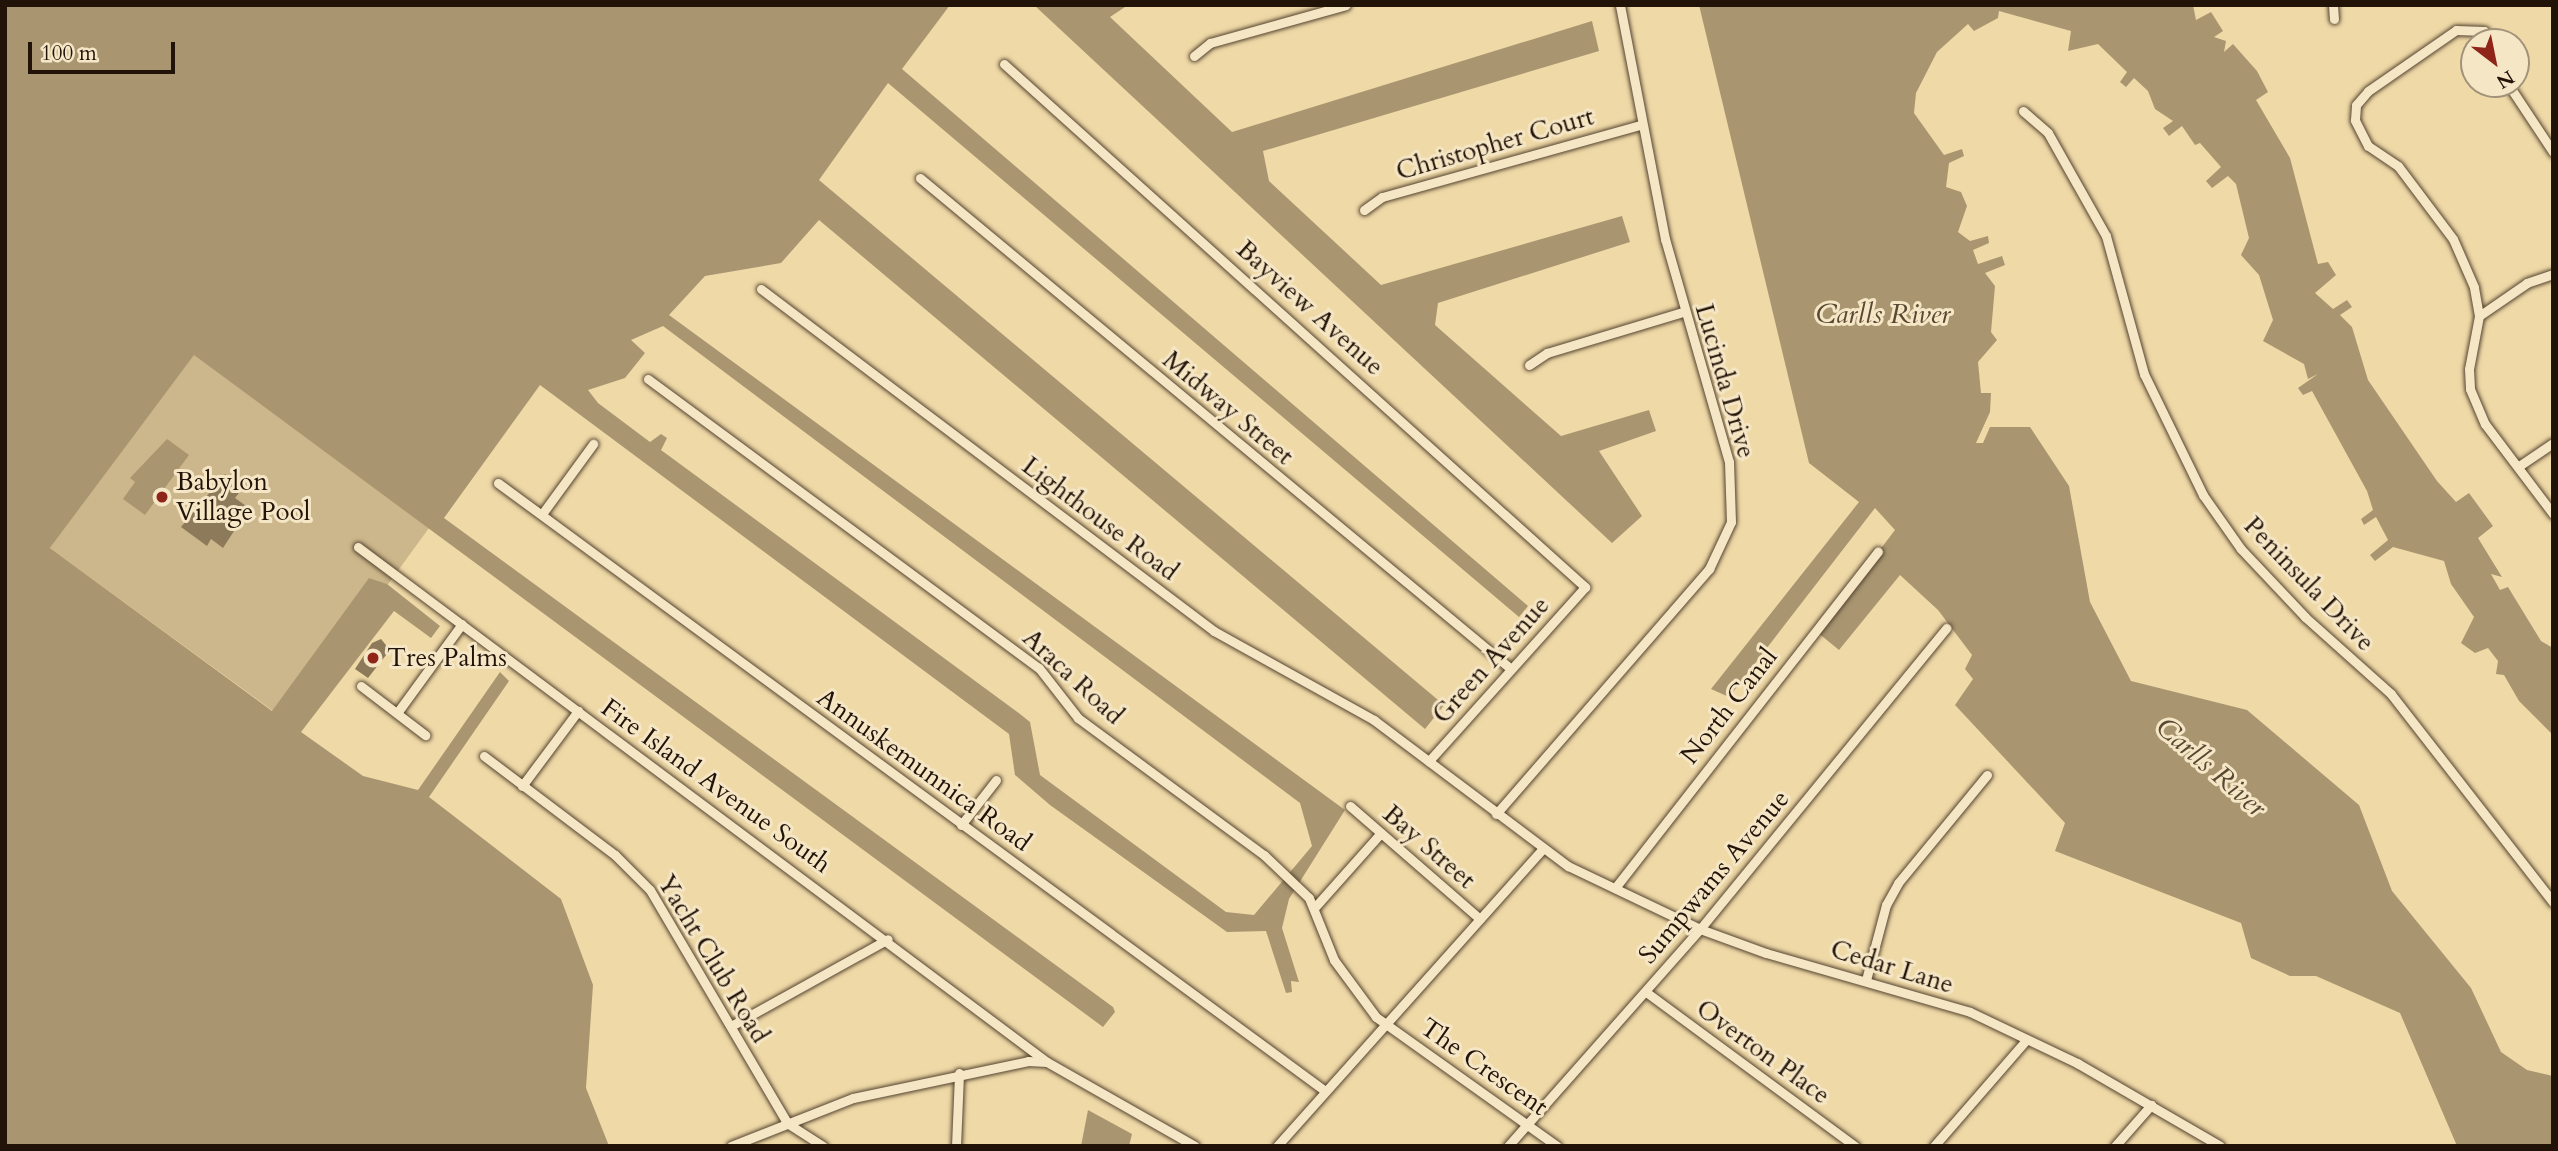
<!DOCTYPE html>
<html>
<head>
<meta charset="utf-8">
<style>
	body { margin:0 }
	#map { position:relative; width:2558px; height:1151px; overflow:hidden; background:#efd9a7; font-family:Cardo,serif }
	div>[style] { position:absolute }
	.green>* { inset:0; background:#ccb78c }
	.water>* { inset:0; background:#a99671 }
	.building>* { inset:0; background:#8d7a5b }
	.roads { filter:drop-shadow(0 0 2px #554430) drop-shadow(0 0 2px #554430) }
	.minor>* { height:9px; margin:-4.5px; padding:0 4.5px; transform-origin:4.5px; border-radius:4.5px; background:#f5e6c6 }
	.dots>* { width:19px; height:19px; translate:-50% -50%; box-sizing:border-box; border:4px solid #f5e6c6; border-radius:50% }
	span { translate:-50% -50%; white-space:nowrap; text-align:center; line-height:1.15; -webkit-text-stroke:6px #f5e6c6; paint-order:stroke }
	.street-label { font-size:26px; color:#221308 }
	.poi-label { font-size:26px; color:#221308 }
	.left { translate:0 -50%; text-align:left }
	.water-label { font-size:28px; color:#584732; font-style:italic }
	.frame { position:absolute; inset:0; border:7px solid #221308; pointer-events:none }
	.north { position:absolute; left:2460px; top:28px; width:70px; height:70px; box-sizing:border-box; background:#f5e6c6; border:2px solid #a1927a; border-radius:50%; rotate:148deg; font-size:19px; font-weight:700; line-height:28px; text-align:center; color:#221308 }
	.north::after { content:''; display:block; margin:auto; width:24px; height:32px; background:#8f2418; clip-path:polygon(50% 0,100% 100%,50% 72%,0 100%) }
	.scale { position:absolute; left:28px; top:42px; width:147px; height:32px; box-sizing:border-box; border:4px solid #221308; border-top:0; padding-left:9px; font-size:21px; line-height:24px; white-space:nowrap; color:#221308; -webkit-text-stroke:5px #f5e6c6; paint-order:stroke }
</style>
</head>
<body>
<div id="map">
	<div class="green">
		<i style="clip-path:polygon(194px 354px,429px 528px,386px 587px,369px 579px,273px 711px,50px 548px)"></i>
	</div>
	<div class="water">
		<i style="clip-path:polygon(evenodd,5px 5px,950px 5px,902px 69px,1528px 606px,1519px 617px,888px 83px,819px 180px,1444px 705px,1425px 729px,819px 220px,781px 263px,705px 276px,669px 315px,1345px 810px,1289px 899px,1282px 928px,1299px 982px,1291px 981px,1292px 992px,1286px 993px,1266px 931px,1227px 932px,1050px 805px,1015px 775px,1009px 734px,540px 385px,444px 518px,1113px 1007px,1115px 1012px,1103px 1027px,194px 355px,50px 548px,272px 711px,369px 578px,387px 584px,440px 626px,431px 638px,394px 611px,301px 732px,363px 776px,418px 790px,500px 672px,509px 681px,429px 797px,561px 899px,593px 985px,586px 1088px,609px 1146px,5px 1146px,5px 5px,663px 326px,1300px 803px,1312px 846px,1254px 915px,1226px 912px,1040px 775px,1030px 722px,1020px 714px,661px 450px,667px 438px,661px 434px,650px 442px,598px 403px,588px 390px,625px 378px,645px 353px,631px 340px,663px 326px)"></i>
		<i style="clip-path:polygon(1034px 5px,1128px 5px,1110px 17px,1232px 132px,1592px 21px,1599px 51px,1263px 151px,1269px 181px,1381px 285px,1622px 216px,1630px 242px,1438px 303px,1435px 325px,1561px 436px,1649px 410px,1656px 431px,1599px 451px,1642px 516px,1612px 543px)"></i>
		<i style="clip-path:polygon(1699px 5px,2193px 5px,2196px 20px,2211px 12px,2223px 31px,2214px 37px,2226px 41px,2224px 52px,2233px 44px,2257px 71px,2268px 92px,2256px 100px,2290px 158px,2318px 264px,2328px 262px,2336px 275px,2315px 293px,2333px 309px,2347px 300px,2352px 307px,2340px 315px,2352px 327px,2368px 380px,2437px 481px,2456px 502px,2469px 493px,2493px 526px,2478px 538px,2502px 577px,2491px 574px,2500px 590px,2508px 587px,2541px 641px,2553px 648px,2553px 735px,2519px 701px,2504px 675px,2496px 674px,2498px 661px,2488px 648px,2475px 653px,2461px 643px,2474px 617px,2451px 584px,2444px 561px,2393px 547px,2375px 561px,2370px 555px,2388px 540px,2376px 517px,2364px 525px,2361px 519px,2373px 510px,2367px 491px,2312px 391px,2303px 395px,2298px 388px,2318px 374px,2308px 379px,2304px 364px,2263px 341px,2273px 320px,2259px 275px,2241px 255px,2249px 238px,2236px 184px,2228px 176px,2212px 188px,2206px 181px,2221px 167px,2200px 143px,2195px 145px,2182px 126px,2169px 136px,2163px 128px,2173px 121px,2155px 109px,2148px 91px,2134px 78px,2126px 87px,2120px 82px,2127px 72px,2098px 44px,2068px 51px,2071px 31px,1999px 11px,1998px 18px,1974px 31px,1968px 24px,1937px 52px,1916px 93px,1914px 113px,1944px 155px,1962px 149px,1964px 156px,1949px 163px,1946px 187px,1961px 192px,1967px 206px,1958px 232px,1970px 241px,1988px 236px,1989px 243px,1973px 250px,1978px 264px,2002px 256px,2005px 265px,1985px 273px,1995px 286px,1991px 332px,1997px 340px,1978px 362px,1981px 393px,1991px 393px,1990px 412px,1976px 443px,1983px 443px,1990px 427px,2030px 427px,2069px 486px,2090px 602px,2131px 681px,2247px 710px,2359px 805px,2392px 891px,2471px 988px,2501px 1052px,2527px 1070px,2553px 1076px,2553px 1146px,2457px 1146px,2400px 1013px,2316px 976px,2290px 976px,2251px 958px,2241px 923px,2055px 851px,2065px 823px,1955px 705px,1973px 679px,1965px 669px,1972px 655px,1938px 610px,1900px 575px,1839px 650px,1817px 632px,1895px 530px,1875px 508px,1729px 697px,1711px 689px,1859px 502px,1809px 463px)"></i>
		<i style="clip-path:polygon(167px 439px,189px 455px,145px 515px,123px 499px,135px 482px,130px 478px)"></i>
		<i style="clip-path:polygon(1088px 1110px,1132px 1134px,1129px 1146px,1081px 1146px)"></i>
	</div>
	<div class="building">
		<i style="clip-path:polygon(225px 474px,243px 488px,235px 498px,249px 508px,223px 548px,211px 539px,207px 546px,181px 527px)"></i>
		<i style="clip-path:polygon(381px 639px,390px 650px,368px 678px,355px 669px,372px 643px)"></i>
	</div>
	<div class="roads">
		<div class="minor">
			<i style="left:2333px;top:5px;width:14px;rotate:86deg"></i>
			<i style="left:1194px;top:56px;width:21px;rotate:-39deg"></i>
			<i style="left:1210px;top:43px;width:141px;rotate:-15.6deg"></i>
			<i style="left:1004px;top:64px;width:782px;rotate:41.99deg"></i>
			<i style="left:1585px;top:587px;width:234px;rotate:131.9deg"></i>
			<i style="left:2508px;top:84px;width:82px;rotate:56.5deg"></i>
			<i style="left:2023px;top:111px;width:33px;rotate:41deg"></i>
			<i style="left:2048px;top:133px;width:118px;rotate:60.6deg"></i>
			<i style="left:2106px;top:236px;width:143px;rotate:74.6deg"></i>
			<i style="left:2144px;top:374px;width:135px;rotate:64deg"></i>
			<i style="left:2203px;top:495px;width:66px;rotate:54.9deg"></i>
			<i style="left:2241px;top:549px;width:93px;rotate:46.7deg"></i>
			<i style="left:2305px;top:617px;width:115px;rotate:41.8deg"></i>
			<i style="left:2391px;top:694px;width:264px;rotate:52.1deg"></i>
			<i style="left:920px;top:178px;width:768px;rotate:39.72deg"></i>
			<i style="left:1364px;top:210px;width:22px;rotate:-36deg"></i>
			<i style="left:1382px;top:197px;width:268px;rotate:-15.6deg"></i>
			<i style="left:2553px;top:274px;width:28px;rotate:161deg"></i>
			<i style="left:2527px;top:283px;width:58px;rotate:145.5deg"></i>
			<i style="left:2479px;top:316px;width:54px;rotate:100.7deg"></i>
			<i style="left:2469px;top:369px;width:20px;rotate:87deg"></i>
			<i style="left:2470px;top:389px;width:38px;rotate:67deg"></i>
			<i style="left:2485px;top:424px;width:113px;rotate:52.9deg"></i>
			<i style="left:761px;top:289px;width:568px;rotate:37.05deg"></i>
			<i style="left:1214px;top:631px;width:183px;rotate:29.1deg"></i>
			<i style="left:1374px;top:720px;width:243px;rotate:37deg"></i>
			<i style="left:1568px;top:866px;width:146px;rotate:25.5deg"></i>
			<i style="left:1700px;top:929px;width:70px;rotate:20deg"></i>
			<i style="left:1766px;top:953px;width:212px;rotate:16.1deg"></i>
			<i style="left:1970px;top:1012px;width:119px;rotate:25.5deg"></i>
			<i style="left:2077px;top:1063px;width:165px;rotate:30.1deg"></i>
			<i style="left:2479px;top:316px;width:29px;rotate:-100deg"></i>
			<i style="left:2474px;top:287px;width:52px;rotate:-113.6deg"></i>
			<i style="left:2453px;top:239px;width:91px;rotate:-127deg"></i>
			<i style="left:2398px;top:166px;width:36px;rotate:-146deg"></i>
			<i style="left:2368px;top:146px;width:29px;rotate:-117deg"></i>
			<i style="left:2355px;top:120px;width:15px;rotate:-86deg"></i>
			<i style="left:2356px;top:105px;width:18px;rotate:-49deg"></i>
			<i style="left:2368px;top:91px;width:107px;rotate:-34.7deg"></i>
			<i style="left:2456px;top:30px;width:28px;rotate:2deg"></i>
			<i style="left:2484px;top:31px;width:16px;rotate:45deg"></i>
			<i style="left:1529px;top:365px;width:22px;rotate:-34deg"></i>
			<i style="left:1547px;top:353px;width:142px;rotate:-16.8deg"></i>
			<i style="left:648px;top:379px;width:486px;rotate:36.5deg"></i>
			<i style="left:1039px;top:668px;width:63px;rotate:52deg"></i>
			<i style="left:1078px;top:718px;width:231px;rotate:36.4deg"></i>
			<i style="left:1264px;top:855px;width:62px;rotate:43.7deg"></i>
			<i style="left:1309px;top:898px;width:67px;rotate:68deg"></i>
			<i style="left:1334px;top:960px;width:71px;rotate:53.6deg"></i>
			<i style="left:1376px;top:1017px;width:222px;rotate:35.5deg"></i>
			<i style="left:2519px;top:466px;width:41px;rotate:-34.1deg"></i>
			<i style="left:498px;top:483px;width:1026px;rotate:36.32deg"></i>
			<i style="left:542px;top:514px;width:87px;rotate:-53.9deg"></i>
			<i style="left:358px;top:547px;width:860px;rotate:36.78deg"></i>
			<i style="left:361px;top:686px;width:81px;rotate:37.4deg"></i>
			<i style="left:397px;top:713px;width:110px;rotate:-53.9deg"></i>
			<i style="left:484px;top:756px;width:164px;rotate:37.1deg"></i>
			<i style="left:615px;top:855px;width:49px;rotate:45deg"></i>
			<i style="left:650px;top:890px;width:270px;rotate:59.5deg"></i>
			<i style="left:787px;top:1123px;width:43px;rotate:32.6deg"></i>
			<i style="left:522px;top:786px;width:94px;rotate:-53.3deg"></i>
			<i style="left:1350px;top:806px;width:172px;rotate:41deg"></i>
			<i style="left:1496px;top:814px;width:325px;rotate:-49deg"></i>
			<i style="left:1709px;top:569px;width:52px;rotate:-64.9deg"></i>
			<i style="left:1731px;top:522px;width:60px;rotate:-91.9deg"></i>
			<i style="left:1729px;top:462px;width:232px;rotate:-106deg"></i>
			<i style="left:1665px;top:239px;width:238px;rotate:-100.9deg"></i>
			<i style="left:961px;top:825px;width:57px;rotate:-52.1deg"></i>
			<i style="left:1615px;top:888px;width:427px;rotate:-52deg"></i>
			<i style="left:1315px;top:907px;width:99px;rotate:-48.3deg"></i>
			<i style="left:1866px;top:980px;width:78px;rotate:-75.1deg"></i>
			<i style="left:1886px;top:905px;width:25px;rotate:-61deg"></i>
			<i style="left:1898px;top:883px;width:140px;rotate:-50.5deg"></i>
			<i style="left:1646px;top:992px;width:260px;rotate:36.4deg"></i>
			<i style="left:731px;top:1026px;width:179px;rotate:-29deg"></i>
			<i style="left:731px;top:1146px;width:131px;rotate:-21.5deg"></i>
			<i style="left:853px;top:1098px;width:179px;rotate:-11.9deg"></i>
			<i style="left:1028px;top:1061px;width:19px;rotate:3deg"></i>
			<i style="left:1047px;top:1062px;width:170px;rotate:29.6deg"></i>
			<i style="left:956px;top:1146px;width:73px;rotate:-87.6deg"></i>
			<i style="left:1277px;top:1146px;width:397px;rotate:-48.2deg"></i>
			<i style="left:1508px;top:1146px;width:290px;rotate:-48.5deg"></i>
			<i style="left:1700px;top:929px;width:389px;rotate:-50.7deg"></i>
			<i style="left:1934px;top:1146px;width:140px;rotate:-49deg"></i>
			<i style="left:2115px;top:1146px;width:55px;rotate:-48.7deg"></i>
		</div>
	</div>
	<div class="dots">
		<i style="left:162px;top:497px;background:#8f2418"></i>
		<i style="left:373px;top:658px;background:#8f2418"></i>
	</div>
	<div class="street-label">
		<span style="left:1495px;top:144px;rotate:-16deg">Christopher Court</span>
		<span style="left:1310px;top:308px;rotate:42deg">Bayview Avenue</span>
		<span style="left:1725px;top:381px;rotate:74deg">Lucinda Drive</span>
		<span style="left:1228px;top:408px;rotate:40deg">Midway Street</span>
		<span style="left:1100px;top:519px;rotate:37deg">Lighthouse Road</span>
		<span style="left:2309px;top:584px;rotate:46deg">Peninsula Drive</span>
		<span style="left:1491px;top:660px;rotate:-48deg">Green Avenue</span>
		<span style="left:1073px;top:677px;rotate:43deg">Araca Road</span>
		<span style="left:1729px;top:706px;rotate:-52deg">North Canal</span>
		<span style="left:924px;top:770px;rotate:36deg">Annuskemunnica Road</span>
		<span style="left:716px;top:786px;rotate:36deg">Fire Island Avenue South</span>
		<span style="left:1429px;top:847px;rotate:41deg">Bay Street</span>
		<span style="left:1714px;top:877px;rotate:-50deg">Sumpwams Avenue</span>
		<span style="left:713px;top:959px;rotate:59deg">Yacht Club Road</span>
		<span style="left:1892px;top:967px;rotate:17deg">Cedar Lane</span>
		<span style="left:1763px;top:1052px;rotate:36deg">Overton Place</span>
		<span style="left:1484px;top:1067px;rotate:35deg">The Crescent</span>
	</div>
	<div class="poi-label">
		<span class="left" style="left:176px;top:497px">Babylon<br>Village Pool</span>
		<span class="left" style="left:387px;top:658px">Tres Palms</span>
	</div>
	<div class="water-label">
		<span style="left:1883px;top:314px">Carlls River</span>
		<span style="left:2211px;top:767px;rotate:41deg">Carlls River</span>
	</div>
	<div class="frame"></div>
	<div class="north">N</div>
	<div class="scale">100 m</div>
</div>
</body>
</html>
